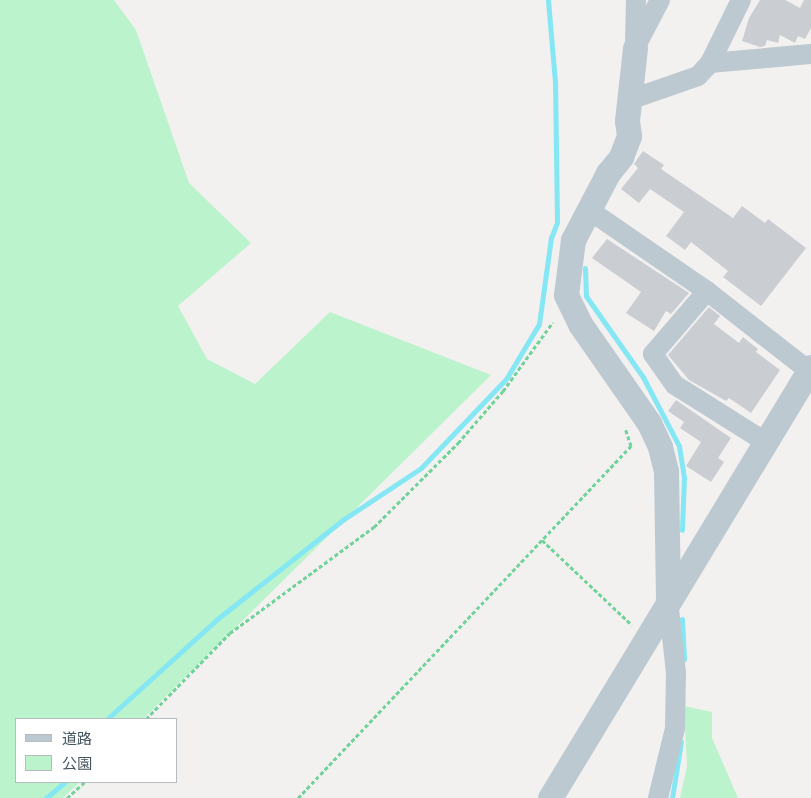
<!DOCTYPE html>
<html>
<head>
<meta charset="utf-8">
<style>
	body { margin:0 }
	#map { position:relative; width:811px; height:798px; overflow:hidden; background:#f3f0f0; font-family:Raleway,"Noto Sans JP",sans-serif }
	div>[style] { position:absolute }
	.green>* { inset:0; background:#bbf3cc }
	.stream>* { height:5px; margin:-2.5px; padding:0 2.5px; transform-origin:2.5px; border-radius:2.5px; background:#85e7f4 }
	.building>* { inset:0; background:#caced3 }
	.path>* { height:3px; margin-top:-1.5px; transform-origin:0; background:repeating-linear-gradient(90deg,#70d49a 0 4px,transparent 0 6.5px) }
	.minor>* { height:20px; margin:-10px; padding:0 10px; transform-origin:10px; border-radius:10px; background:#bcc9d0 }
	.tertiary>* { height:25px; margin:-12.5px; padding:0 12.5px; transform-origin:12.5px; border-radius:12.5px; background:#bcc9d0 }
	span { translate:-50% -50%; white-space:nowrap; text-align:center; line-height:1.15; -webkit-text-stroke:4px #fff; paint-order:stroke }
	.legend { position:absolute; left:15px; top:718px; width:162px; height:65px; box-sizing:border-box; background:#fff; border:1px solid #b5bbbf; margin:0; padding:6px 9px; list-style:none; font-size:15px; color:#46565f }
	.legend li { display:flex; align-items:center; gap:10px; height:25px }
	.legend b { width:25px; border:1px solid #b5bbbf }
</style>
</head>
<body>
<div id="map">
	<div class="green">
		<i style="clip-path:polygon(0 0,114px 0,136px 30px,189px 183px,251px 243px,178px 306px,207px 359px,255px 384px,330px 312px,491px 375px,143px 719px,16px 719px,16px 782px,80px 782px,63px 798px,0 798px)"></i>
		<i style="clip-path:polygon(684px 706px,712px 712px,712px 738px,738px 798px,680px 798px,687px 766px)"></i>
	</div>
	<div class="stream">
		<i style="left:585px;top:268px;width:28px;rotate:88deg"></i>
		<i style="left:586px;top:296px;width:99px;rotate:54.9deg"></i>
		<i style="left:643px;top:377px;width:78px;rotate:62.4deg"></i>
		<i style="left:679px;top:446px;width:31px;rotate:81deg"></i>
		<i style="left:684px;top:477px;width:53px;rotate:92.2deg"></i>
		<i style="left:682px;top:619px;width:40px;rotate:87.1deg"></i>
		<i style="left:107px;top:719px;width:147px;rotate:-42.2deg"></i>
		<i style="left:216px;top:620px;width:163px;rotate:-38.3deg"></i>
		<i style="left:344px;top:519px;width:92px;rotate:-33.5deg"></i>
		<i style="left:421px;top:468px;width:123px;rotate:-46.3deg"></i>
		<i style="left:506px;top:379px;width:64px;rotate:-59deg"></i>
		<i style="left:539px;top:324px;width:87px;rotate:-82.1deg"></i>
		<i style="left:551px;top:238px;width:17px;rotate:-69deg"></i>
		<i style="left:557px;top:222px;width:140px;rotate:-90.8deg"></i>
		<i style="left:555px;top:82px;width:82px;rotate:-94.9deg"></i>
		<i style="left:46px;top:798px;width:25px;rotate:-40deg"></i>
		<i style="left:672px;top:798px;width:57px;rotate:-80.9deg"></i>
	</div>
	<div class="building">
		<i style="clip-path:polygon(760px 0,785px 0,800px 8px,804px 0,811px 0,811px 28px,805px 39px,798px 36px,795px 43px,780px 35px,778px 43px,767px 40px,765px 46px,760px 47px,742px 41px,749px 18px)"></i>
		<i style="clip-path:polygon(643px 151px,664px 165px,661px 169px,733px 218px,742px 206px,765px 223px,768px 219px,806px 248px,761px 306px,723px 277px,728px 271px,691px 242px,685px 250px,666px 236px,684px 212px,650px 189px,639px 203px,621px 189px,638px 168px,634px 164px)"></i>
		<i style="clip-path:polygon(607px 239px,689px 293px,671px 314px,666px 311px,654px 331px,626px 313px,641px 292px,592px 258px)"></i>
		<i style="clip-path:polygon(709px 307px,720px 316px,714px 324px,739px 343px,743px 337px,758px 349px,756px 352px,780px 370px,751px 413px,729px 398px,726px 401px,689px 380px,668px 355px)"></i>
		<i style="clip-path:polygon(676px 400px,731px 438px,718px 458px,724px 462px,711px 482px,686px 466px,701px 442px,680px 428px,684px 422px,668px 411px)"></i>
	</div>
	<div class="path">
		<i style="left:542px;top:540px;width:124px;rotate:43.4deg"></i>
		<i style="left:146px;top:719px;width:120px;rotate:-45.7deg"></i>
		<i style="left:230px;top:633px;width:179px;rotate:-36.4deg"></i>
		<i style="left:374px;top:527px;width:119px;rotate:-45deg"></i>
		<i style="left:458px;top:443px;width:69px;rotate:-49.1deg"></i>
		<i style="left:503px;top:391px;width:85px;rotate:-54.1deg"></i>
		<i style="left:67px;top:798px;width:24px;rotate:-42deg"></i>
		<i style="left:298px;top:798px;width:485px;rotate:-46.6deg"></i>
		<i style="left:631px;top:446px;width:19px;rotate:-108deg"></i>
	</div>
	<div class="minor">
		<i style="left:635px;top:43px;width:43px;rotate:-88.7deg"></i>
		<i style="left:635px;top:48px;width:54px;rotate:-62.5deg"></i>
		<i style="left:710px;top:63px;width:101px;rotate:-5.1deg"></i>
		<i style="left:632px;top:99px;width:70px;rotate:-19.2deg"></i>
		<i style="left:698px;top:76px;width:18px;rotate:-47deg"></i>
		<i style="left:710px;top:63px;width:70px;rotate:-63.8deg"></i>
		<i style="left:589px;top:210px;width:143px;rotate:34.5deg"></i>
		<i style="left:707px;top:291px;width:130px;rotate:38.1deg"></i>
		<i style="left:707px;top:291px;width:83px;rotate:130.6deg"></i>
		<i style="left:653px;top:354px;width:38px;rotate:55deg"></i>
		<i style="left:675px;top:385px;width:109px;rotate:32.2deg"></i>
		<i style="left:658px;top:798px;width:72px;rotate:-76.3deg"></i>
		<i style="left:675px;top:728px;width:55px;rotate:-89deg"></i>
		<i style="left:676px;top:673px;width:72px;rotate:-96.3deg"></i>
	</div>
	<div class="tertiary">
		<i style="left:635px;top:48px;width:73px;rotate:96.3deg"></i>
		<i style="left:627px;top:121px;width:15px;rotate:82deg"></i>
		<i style="left:629px;top:136px;width:22px;rotate:111deg"></i>
		<i style="left:621px;top:157px;width:21px;rotate:129deg"></i>
		<i style="left:608px;top:173px;width:76px;rotate:117.6deg"></i>
		<i style="left:573px;top:240px;width:55px;rotate:97.3deg"></i>
		<i style="left:566px;top:295px;width:32px;rotate:64deg"></i>
		<i style="left:580px;top:324px;width:121px;rotate:55.1deg"></i>
		<i style="left:649px;top:423px;width:26px;rotate:65deg"></i>
		<i style="left:660px;top:447px;width:25px;rotate:76deg"></i>
		<i style="left:666px;top:471px;width:130px;rotate:89.1deg"></i>
		<i style="left:550px;top:798px;width:504px;rotate:-58.8deg"></i>
	</div>
	<ul class="legend">
	<li><b style="height:6px;background:#bcc9d0"></b>道路</li>
	<li><b style="height:14px;background:#bbf3cc"></b>公園</li>
	</ul>
</div>
</body>
</html>
